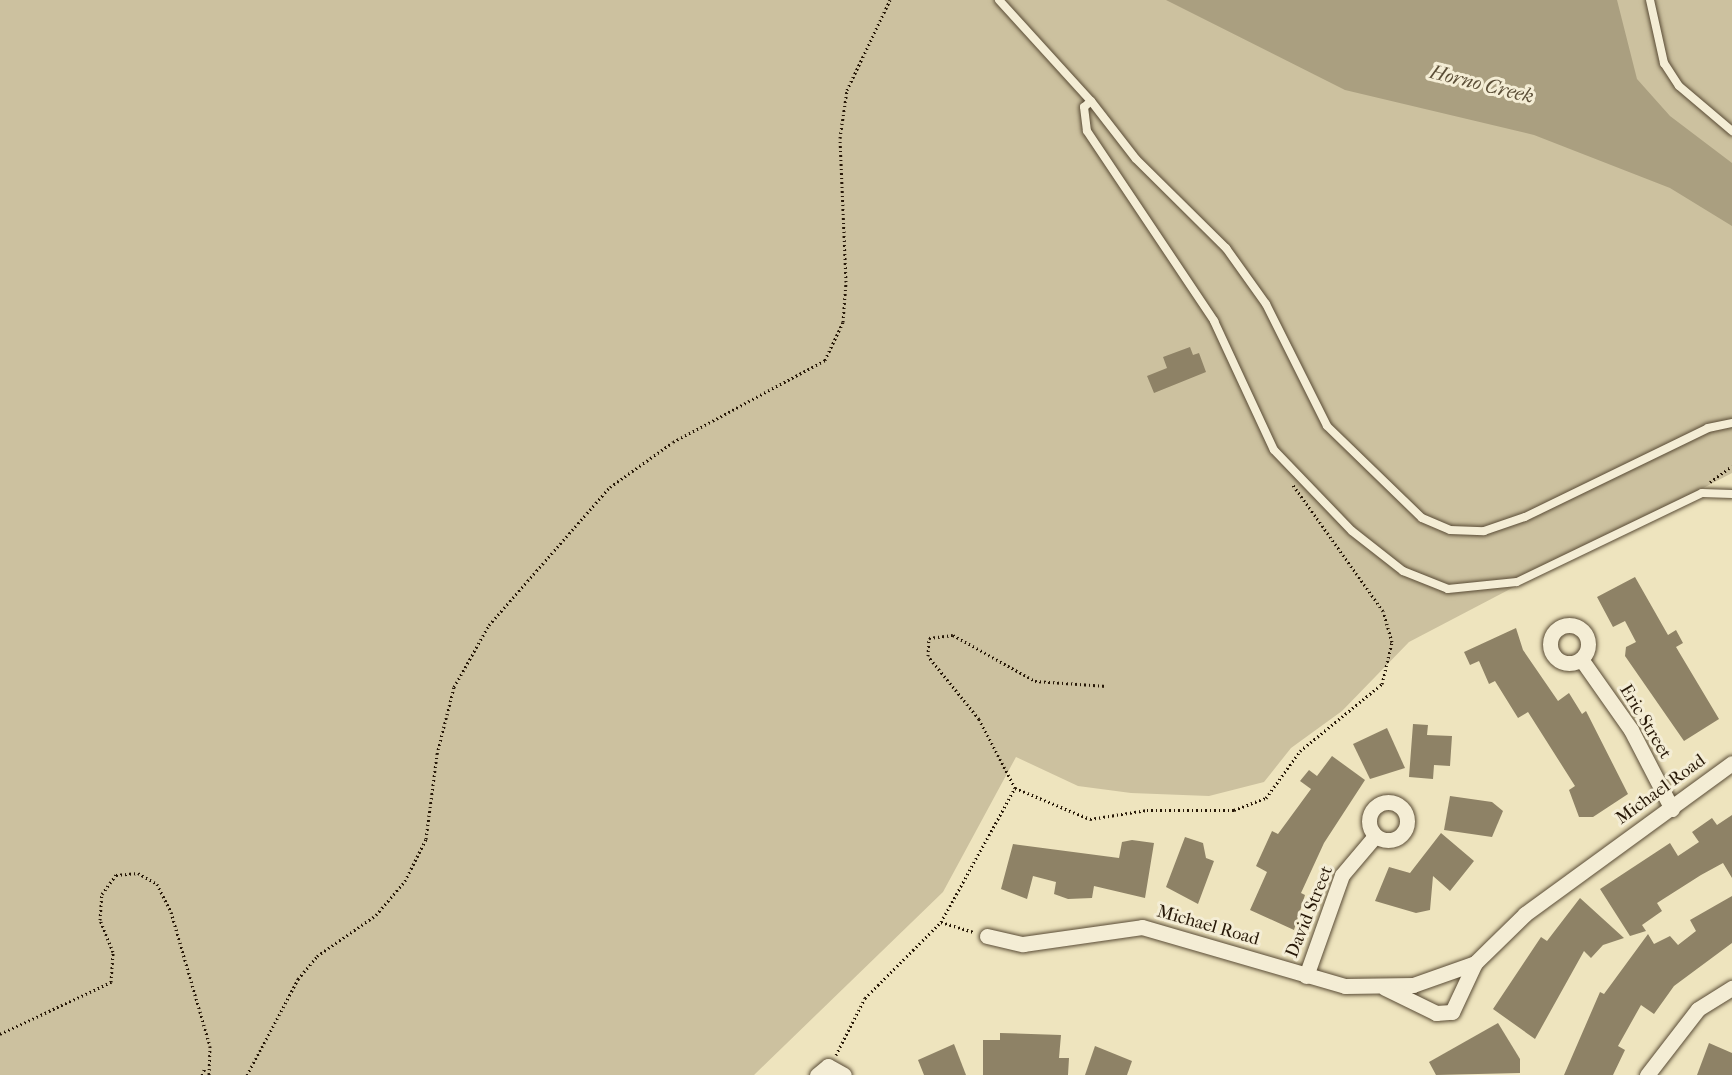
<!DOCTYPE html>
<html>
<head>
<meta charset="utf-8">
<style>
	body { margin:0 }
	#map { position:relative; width:1732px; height:1075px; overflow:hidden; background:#eee4be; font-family:"IM FELL French Canon",serif }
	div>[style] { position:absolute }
	.green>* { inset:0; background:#ccc19f }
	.water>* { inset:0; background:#aa9f80 }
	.building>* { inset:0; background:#8e8266 }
	.path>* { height:3px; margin-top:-1.5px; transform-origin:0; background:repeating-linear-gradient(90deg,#271807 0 1.5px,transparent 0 4.5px) }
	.roads { filter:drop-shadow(0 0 2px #594b35) drop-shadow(0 0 2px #594b35) }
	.lane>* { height:8px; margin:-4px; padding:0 4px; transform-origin:4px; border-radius:4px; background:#f4edd5 }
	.street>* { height:15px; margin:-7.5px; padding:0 7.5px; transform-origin:7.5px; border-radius:7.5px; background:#f4edd5 }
	.street>.ring { margin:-7.5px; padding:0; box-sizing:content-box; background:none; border:15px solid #f4edd5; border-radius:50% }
	span { translate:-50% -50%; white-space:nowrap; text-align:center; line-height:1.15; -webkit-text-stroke:6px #f4edd5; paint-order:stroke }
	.street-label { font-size:18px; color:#271807 }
	.water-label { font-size:20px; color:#5b4e37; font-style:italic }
</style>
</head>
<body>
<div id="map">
	<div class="green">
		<i style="clip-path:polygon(0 0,1732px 0,1732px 473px,1409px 642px,1342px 711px,1291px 748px,1264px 782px,1209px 796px,1131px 793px,1078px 786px,1016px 757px,943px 892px,754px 1075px,0 1075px)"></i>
	</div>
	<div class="water">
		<i style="clip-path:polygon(1166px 0,1617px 0,1637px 79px,1670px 116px,1732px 163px,1732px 226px,1670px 188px,1534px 135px,1345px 90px)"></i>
	</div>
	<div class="building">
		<i style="clip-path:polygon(1190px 347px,1193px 355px,1199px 353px,1206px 372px,1154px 393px,1147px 376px,1167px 368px,1163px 357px)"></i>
		<i style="clip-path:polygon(1635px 577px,1668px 635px,1676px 630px,1683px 643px,1676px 647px,1719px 719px,1684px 741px,1625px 656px,1626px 647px,1636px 642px,1625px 621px,1613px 627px,1597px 597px)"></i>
		<i style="clip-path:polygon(1516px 628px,1523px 650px,1558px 701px,1569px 693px,1582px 714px,1586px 711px,1628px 794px,1593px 817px,1579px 817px,1569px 790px,1575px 786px,1528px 712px,1518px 718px,1495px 681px,1489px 684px,1479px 661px,1470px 665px,1464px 652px)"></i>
		<i style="clip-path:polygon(1413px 724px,1428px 725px,1427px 735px,1452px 736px,1450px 766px,1434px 765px,1433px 779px,1409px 777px)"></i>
		<i style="clip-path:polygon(1387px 728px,1405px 768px,1370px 779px,1353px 744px)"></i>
		<i style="clip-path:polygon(1332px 756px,1365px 780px,1324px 843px,1301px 893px,1305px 895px,1294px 930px,1250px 910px,1267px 872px,1256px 866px,1272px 831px,1278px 834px,1311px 789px,1300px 781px,1309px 770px,1317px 776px)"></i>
		<i style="clip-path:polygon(1450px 796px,1492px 802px,1503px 811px,1492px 837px,1444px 830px)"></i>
		<i style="clip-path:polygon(1732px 815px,1732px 878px,1723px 863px,1701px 875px,1657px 903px,1662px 911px,1642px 925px,1646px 931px,1630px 936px,1600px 889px,1670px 843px,1678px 856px,1699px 842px,1692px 832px,1712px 818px,1717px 825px)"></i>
		<i style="clip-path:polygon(1441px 833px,1474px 861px,1450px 891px,1433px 876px,1430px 910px,1416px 913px,1375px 901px,1389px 867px,1410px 873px)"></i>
		<i style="clip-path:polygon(1185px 837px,1203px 843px,1206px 858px,1214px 861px,1198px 904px,1166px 887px)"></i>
		<i style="clip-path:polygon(1132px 840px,1154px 843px,1145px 898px,1094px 886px,1092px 898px,1068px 899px,1054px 894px,1056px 882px,1033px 876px,1027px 899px,1001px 889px,1013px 844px,1119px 858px,1122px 842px)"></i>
		<i style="clip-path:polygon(1732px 896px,1732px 943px,1674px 986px,1654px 1014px,1641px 1005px,1618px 1046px,1625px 1050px,1613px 1075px,1564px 1075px,1600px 992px,1604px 994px,1648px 934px,1654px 944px,1670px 936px,1678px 945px,1696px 931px,1690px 920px)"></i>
		<i style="clip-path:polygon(1580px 898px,1624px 938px,1603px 945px,1591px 958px,1584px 951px,1535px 1039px,1493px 1009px,1541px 937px,1547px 941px)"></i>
		<i style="clip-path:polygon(1498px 1023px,1520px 1059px,1520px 1073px,1436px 1075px,1429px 1062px)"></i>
		<i style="clip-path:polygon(1000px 1033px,1061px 1035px,1059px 1058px,1069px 1058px,1068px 1075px,983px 1075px,983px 1040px,1000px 1040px)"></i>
		<i style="clip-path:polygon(1709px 1043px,1732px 1053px,1732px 1075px,1697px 1075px)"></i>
		<i style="clip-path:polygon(954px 1044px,966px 1075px,924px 1075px,918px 1060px)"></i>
		<i style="clip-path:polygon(1095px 1046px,1132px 1061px,1127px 1075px,1085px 1075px)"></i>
	</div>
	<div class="path">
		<i style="left:1710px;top:482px;width:27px;rotate:-36deg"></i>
		<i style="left:1015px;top:788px;width:78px;rotate:-117.6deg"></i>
		<i style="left:979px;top:719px;width:81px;rotate:-129deg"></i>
		<i style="left:928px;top:656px;width:18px;rotate:-87deg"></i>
		<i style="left:929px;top:638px;width:24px;rotate:-7deg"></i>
		<i style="left:953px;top:635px;width:94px;rotate:29.3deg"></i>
		<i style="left:1035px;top:681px;width:72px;rotate:4deg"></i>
		<i style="left:941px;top:922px;width:34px;rotate:17deg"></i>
		<i style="left:0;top:1034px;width:123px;rotate:-25.1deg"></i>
		<i style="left:111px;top:982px;width:30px;rotate:-86deg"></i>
		<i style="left:113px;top:952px;width:35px;rotate:-112deg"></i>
		<i style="left:100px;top:920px;width:26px;rotate:-86deg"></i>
		<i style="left:102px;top:894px;width:24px;rotate:-54deg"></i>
		<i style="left:116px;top:875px;width:22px;rotate:-5deg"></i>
		<i style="left:138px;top:873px;width:22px;rotate:30deg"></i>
		<i style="left:157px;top:884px;width:31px;rotate:63deg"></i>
		<i style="left:171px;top:912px;width:140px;rotate:73.8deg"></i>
		<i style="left:210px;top:1046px;width:29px;rotate:92deg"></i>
		<i style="left:836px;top:1055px;width:64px;rotate:-63deg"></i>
		<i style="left:865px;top:998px;width:107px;rotate:-45deg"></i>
		<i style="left:941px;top:922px;width:153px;rotate:-61.1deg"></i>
		<i style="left:1015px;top:788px;width:81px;rotate:22.5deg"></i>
		<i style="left:1090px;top:819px;width:58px;rotate:-9deg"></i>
		<i style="left:1147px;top:810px;width:87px"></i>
		<i style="left:1234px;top:810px;width:34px;rotate:-21deg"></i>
		<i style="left:1266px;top:798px;width:58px;rotate:-54.1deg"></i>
		<i style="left:1300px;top:751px;width:106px;rotate:-39.3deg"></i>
		<i style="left:1382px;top:684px;width:43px;rotate:-76.6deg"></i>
		<i style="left:1392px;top:642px;width:32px;rotate:-106deg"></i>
		<i style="left:1383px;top:611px;width:155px;rotate:-125.5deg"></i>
		<i style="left:202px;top:1075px;width:8px;rotate:-67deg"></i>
		<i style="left:247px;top:1075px;width:109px;rotate:-62deg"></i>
		<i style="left:298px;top:979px;width:30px;rotate:-50deg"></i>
		<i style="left:317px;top:956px;width:72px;rotate:-34.8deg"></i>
		<i style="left:376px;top:915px;width:45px;rotate:-49.5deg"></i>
		<i style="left:405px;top:881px;width:47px;rotate:-63.4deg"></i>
		<i style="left:426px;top:839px;width:86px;rotate:-82.6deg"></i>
		<i style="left:437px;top:754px;width:69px;rotate:-75.8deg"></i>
		<i style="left:454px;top:687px;width:71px;rotate:-60.6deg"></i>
		<i style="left:489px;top:625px;width:184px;rotate:-48.8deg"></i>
		<i style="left:610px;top:487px;width:77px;rotate:-35.5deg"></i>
		<i style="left:673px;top:442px;width:173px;rotate:-28.3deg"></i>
		<i style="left:825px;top:360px;width:42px;rotate:-64.7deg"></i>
		<i style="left:843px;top:322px;width:40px;rotate:-85.7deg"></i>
		<i style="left:846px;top:282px;width:144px;rotate:-92.4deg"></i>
		<i style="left:840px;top:138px;width:49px;rotate:-81.7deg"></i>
		<i style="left:847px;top:90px;width:100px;rotate:-64.5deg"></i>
	</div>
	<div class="roads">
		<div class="lane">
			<i style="left:999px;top:0;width:137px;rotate:47.7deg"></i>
			<i style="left:1091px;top:101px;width:9px;rotate:139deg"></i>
			<i style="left:1084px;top:107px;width:24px;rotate:83deg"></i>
			<i style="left:1087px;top:131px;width:229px;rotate:56.2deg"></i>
			<i style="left:1214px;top:321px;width:142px;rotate:65.1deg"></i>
			<i style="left:1274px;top:450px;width:112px;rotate:46.1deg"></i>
			<i style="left:1352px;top:531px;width:65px;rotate:38.1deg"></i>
			<i style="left:1403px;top:571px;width:48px;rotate:21.8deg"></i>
			<i style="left:1448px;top:589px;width:69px;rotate:-5.8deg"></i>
			<i style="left:1517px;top:582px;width:205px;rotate:-25.7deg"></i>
			<i style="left:1702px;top:493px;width:30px;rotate:2deg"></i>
			<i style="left:1650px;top:0;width:65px;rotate:77.5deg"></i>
			<i style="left:1664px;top:63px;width:27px;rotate:57deg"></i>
			<i style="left:1679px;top:86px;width:70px;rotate:40.3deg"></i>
			<i style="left:1091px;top:101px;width:73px;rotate:52.2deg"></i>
			<i style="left:1136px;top:159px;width:127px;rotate:44.7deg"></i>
			<i style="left:1226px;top:248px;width:69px;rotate:54.5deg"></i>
			<i style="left:1266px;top:304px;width:136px;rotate:63.4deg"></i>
			<i style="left:1327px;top:426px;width:132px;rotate:44.1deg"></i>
			<i style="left:1422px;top:518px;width:30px;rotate:23deg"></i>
			<i style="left:1450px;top:530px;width:34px;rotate:2deg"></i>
			<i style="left:1484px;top:531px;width:43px;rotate:-18.9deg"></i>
			<i style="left:1525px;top:517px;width:203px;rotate:-25.9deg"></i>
			<i style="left:1708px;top:428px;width:25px;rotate:-12deg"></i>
		</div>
		<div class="street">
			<i class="ring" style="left:1550px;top:625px;width:23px;height:23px"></i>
			<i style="left:1581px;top:659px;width:87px;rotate:54.8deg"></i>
			<i style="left:1631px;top:730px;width:89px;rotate:62.6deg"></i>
			<i class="ring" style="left:1369px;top:802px;width:23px;height:23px"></i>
			<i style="left:987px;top:936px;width:37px;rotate:13deg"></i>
			<i style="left:1023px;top:944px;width:120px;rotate:-8.1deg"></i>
			<i style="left:1142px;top:927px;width:211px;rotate:16.2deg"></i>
			<i style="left:1345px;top:986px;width:68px;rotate:-0.8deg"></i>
			<i style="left:1413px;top:985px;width:66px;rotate:-19.5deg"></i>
			<i style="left:1475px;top:963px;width:70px;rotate:-44.4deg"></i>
			<i style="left:1525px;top:914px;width:256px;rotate:-36.1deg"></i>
			<i style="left:1306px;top:976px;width:107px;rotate:-70.4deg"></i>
			<i style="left:1342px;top:875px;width:51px;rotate:-49.8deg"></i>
			<i style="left:1385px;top:988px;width:57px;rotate:26.1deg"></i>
			<i style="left:1436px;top:1013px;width:16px;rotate:-4deg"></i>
			<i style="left:1452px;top:1012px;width:54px;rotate:-64.9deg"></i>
			<i style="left:817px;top:1075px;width:14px;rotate:-39deg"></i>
			<i style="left:828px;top:1066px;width:18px;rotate:29deg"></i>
			<i style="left:1647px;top:1075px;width:83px;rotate:-52.3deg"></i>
			<i style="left:1698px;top:1009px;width:40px;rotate:-32deg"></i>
		</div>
	</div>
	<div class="street-label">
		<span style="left:1645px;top:722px;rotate:59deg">Eric Street</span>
		<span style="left:1661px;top:790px;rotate:-36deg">Michael Road</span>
		<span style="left:1310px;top:912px;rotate:-68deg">David Street</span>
		<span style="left:1208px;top:926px;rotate:16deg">Michael Road</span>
	</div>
	<div class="water-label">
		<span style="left:1482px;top:84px;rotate:14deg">Horno Creek</span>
	</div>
</div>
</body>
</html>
